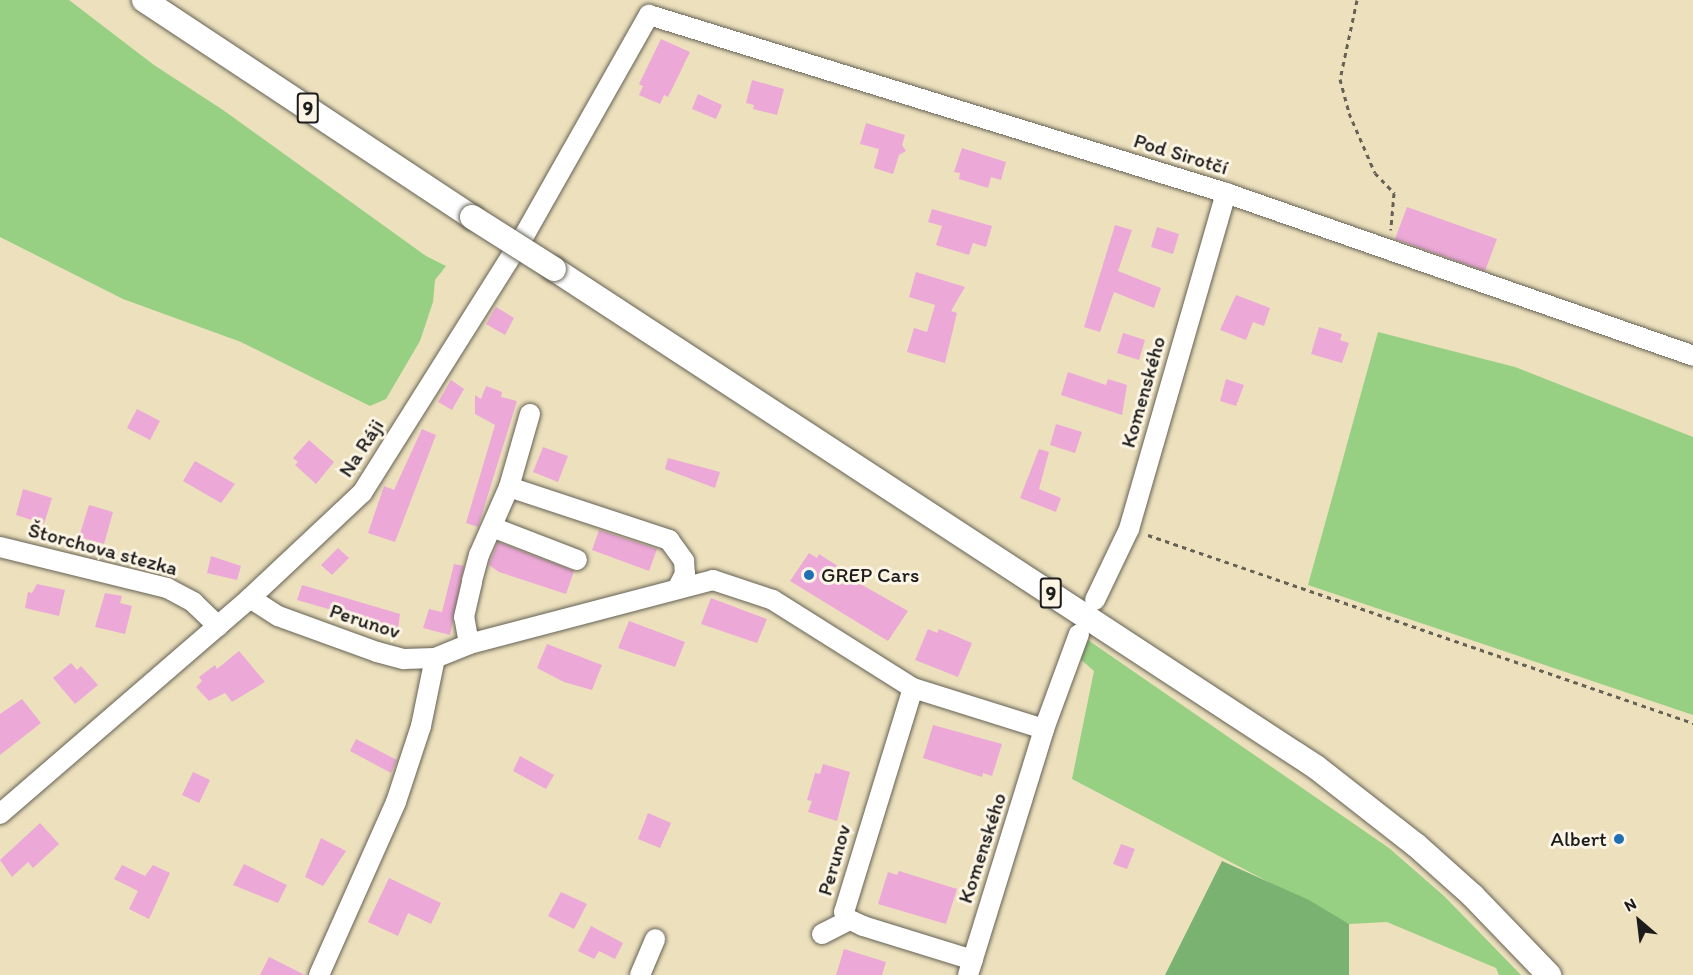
<!DOCTYPE html>
<html>
<head>
<meta charset="utf-8">
<style>
	body { margin:0 }
	#map { position:relative; width:1693px; height:975px; overflow:hidden; background:#ece0bd; font-family:Itim,sans-serif }
	div>[style] { position:absolute }
	.green>* { inset:0; background:#98d083 }
	.forest>* { inset:0; background:#7ab271 }
	.building>* { inset:0; background:#eca9d7 }
	.path>* { height:3px; margin-top:-1.5px; transform-origin:0; background:repeating-linear-gradient(90deg,#656154 0 4.5px,transparent 0 9px) }
	.roads { filter:drop-shadow(0 0 2px #656154) drop-shadow(0 0 2px #656154) }
	.minor>* { height:20px; margin:-10px; padding:0 10px; transform-origin:10px; border-radius:10px; background:#fff }
	.major>* { height:24px; margin:-12px; padding:0 12px; transform-origin:12px; border-radius:12px; background:#fff }
	.bridges { filter:drop-shadow(0 0 2px #656154) drop-shadow(0 0 2px #656154) }
	.major-bridge>* { height:24px; margin:-12px; padding:0 12px; transform-origin:12px; border-radius:12px; background:#fff }
	.dots>* { width:16px; height:16px; translate:-50% -50%; box-sizing:border-box; border:3px solid #fcf5e5; border-radius:50% }
	span { translate:-50% -50%; white-space:nowrap; text-align:center; line-height:1.15; -webkit-text-stroke:6px #fcf5e5; paint-order:stroke }
	.shield-label span { padding:2px 4px; background:#fcf5e5; border:2px solid; border-radius:4px; -webkit-text-stroke-width:0 }
	.shield-label { font-size:20px; color:#1c1c1c; font-weight:700 }
	.street-label { font-size:21px; color:#1c1c1c }
	.poi-label { font-size:21px; color:#1c1c1c }
	.left { translate:0 -50%; text-align:left }
	.right { translate:-100% -50%; text-align:right }
	.north { position:absolute; left:1609px; top:891px; width:60px; height:60px; -webkit-text-stroke:4px #fcf5e5; paint-order:stroke; rotate:332deg; font-size:16px; font-weight:700; line-height:24px; text-align:center; color:#1c1c1c }
	.north::after { content:''; display:block; margin:auto; width:21px; height:27px; background:#1c1c1c; clip-path:polygon(50% 0,100% 100%,50% 72%,0 100%) }
</style>
</head>
<body>
<div id="map">
	<div class="green">
		<i style="clip-path:polygon(0 0,69px 0,154px 65px,223px 110px,426px 256px,446px 266px,435px 280px,433px 302px,420px 341px,386px 399px,370px 406px,241px 342px,123px 299px,0 237px)"></i>
		<i style="clip-path:polygon(1378px 332px,1515px 367px,1693px 437px,1693px 715px,1308px 585px)"></i>
		<i style="clip-path:polygon(1088px 640px,1389px 848px,1444px 896px,1521px 975px,1499px 975px,1496px 968px,1387px 922px,1349px 924px,1072px 779px,1094px 671px,1079px 658px)"></i>
	</div>
	<div class="forest">
		<i style="clip-path:polygon(1222px 861px,1309px 900px,1349px 924px,1349px 975px,1165px 975px)"></i>
	</div>
	<div class="building">
		<i style="clip-path:polygon(661px 39px,690px 52px,668px 97px,664px 95px,660px 104px,639px 95px,643px 86px,639px 84px)"></i>
		<i style="clip-path:polygon(752px 80px,784px 89px,777px 115px,753px 109px,754px 105px,746px 103px)"></i>
		<i style="clip-path:polygon(698px 94px,722px 105px,716px 119px,692px 109px)"></i>
		<i style="clip-path:polygon(866px 123px,905px 135px,902px 145px,906px 151px,899px 155px,893px 174px,874px 168px,879px 149px,860px 144px)"></i>
		<i style="clip-path:polygon(962px 148px,1006px 162px,1001px 180px,991px 177px,988px 188px,959px 179px,960px 173px,954px 172px)"></i>
		<i style="clip-path:polygon(1407px 207px,1497px 239px,1485px 271px,1395px 239px)"></i>
		<i style="clip-path:polygon(932px 209px,992px 226px,986px 247px,973px 243px,969px 255px,936px 245px,942px 226px,928px 222px)"></i>
		<i style="clip-path:polygon(1115px 225px,1132px 230px,1118px 271px,1161px 288px,1154px 308px,1114px 292px,1100px 332px,1084px 327px)"></i>
		<i style="clip-path:polygon(1157px 227px,1179px 234px,1173px 254px,1151px 247px)"></i>
		<i style="clip-path:polygon(916px 272px,965px 287px,951px 311px,957px 313px,945px 363px,907px 352px,914px 328px,927px 332px,935px 305px,909px 297px)"></i>
		<i style="clip-path:polygon(1236px 295px,1270px 308px,1264px 326px,1253px 322px,1246px 340px,1220px 330px)"></i>
		<i style="clip-path:polygon(496px 307px,514px 318px,505px 335px,486px 324px)"></i>
		<i style="clip-path:polygon(1319px 327px,1342px 334px,1340px 340px,1349px 343px,1342px 363px,1311px 354px)"></i>
		<i style="clip-path:polygon(1123px 333px,1145px 340px,1139px 360px,1117px 353px)"></i>
		<i style="clip-path:polygon(1068px 372px,1106px 385px,1108px 379px,1127px 385px,1122px 415px,1061px 395px)"></i>
		<i style="clip-path:polygon(1226px 379px,1244px 385px,1236px 406px,1220px 401px)"></i>
		<i style="clip-path:polygon(451px 380px,464px 389px,452px 410px,438px 402px)"></i>
		<i style="clip-path:polygon(486px 386px,502px 392px,501px 397px,517px 401px,478px 527px,466px 523px,495px 425px,475px 414px,475px 395px,481px 399px)"></i>
		<i style="clip-path:polygon(137px 409px,160px 421px,150px 440px,127px 428px)"></i>
		<i style="clip-path:polygon(1056px 424px,1082px 432px,1075px 453px,1050px 445px)"></i>
		<i style="clip-path:polygon(422px 429px,436px 435px,395px 542px,368px 533px,384px 486px,394px 490px)"></i>
		<i style="clip-path:polygon(309px 440px,334px 462px,316px 484px,295px 465px,298px 462px,293px 458px)"></i>
		<i style="clip-path:polygon(543px 447px,568px 456px,558px 482px,533px 472px)"></i>
		<i style="clip-path:polygon(1039px 449px,1049px 452px,1039px 489px,1061px 498px,1056px 512px,1020px 498px)"></i>
		<i style="clip-path:polygon(668px 458px,720px 472px,715px 488px,665px 469px)"></i>
		<i style="clip-path:polygon(195px 461px,235px 484px,221px 503px,183px 481px)"></i>
		<i style="clip-path:polygon(23px 489px,52px 498px,44px 524px,16px 515px)"></i>
		<i style="clip-path:polygon(89px 505px,113px 512px,104px 544px,79px 537px)"></i>
		<i style="clip-path:polygon(599px 530px,657px 549px,649px 571px,592px 550px)"></i>
		<i style="clip-path:polygon(498px 542px,574px 571px,566px 594px,499px 572px,489px 565px)"></i>
		<i style="clip-path:polygon(338px 548px,349px 558px,332px 575px,321px 565px)"></i>
		<i style="clip-path:polygon(809px 553px,817px 558px,819px 554px,850px 574px,848px 577px,908px 611px,888px 641px,790px 581px)"></i>
		<i style="clip-path:polygon(211px 556px,241px 566px,237px 580px,207px 573px)"></i>
		<i style="clip-path:polygon(454px 564px,464px 566px,450px 635px,423px 628px,429px 609px,442px 612px)"></i>
		<i style="clip-path:polygon(37px 584px,65px 590px,59px 616px,25px 608px,28px 592px,32px 593px)"></i>
		<i style="clip-path:polygon(302px 585px,400px 614px,398px 629px,297px 600px)"></i>
		<i style="clip-path:polygon(105px 593px,122px 596px,120px 603px,132px 606px,125px 634px,95px 627px)"></i>
		<i style="clip-path:polygon(711px 598px,767px 619px,757px 643px,701px 624px)"></i>
		<i style="clip-path:polygon(629px 621px,685px 642px,675px 667px,618px 648px)"></i>
		<i style="clip-path:polygon(928px 629px,937px 633px,939px 629px,972px 643px,958px 677px,915px 660px)"></i>
		<i style="clip-path:polygon(547px 644px,602px 665px,592px 690px,564px 682px,537px 668px)"></i>
		<i style="clip-path:polygon(239px 651px,265px 682px,232px 702px,225px 693px,209px 701px,196px 687px,202px 681px,199px 677px,215px 665px,217px 669px)"></i>
		<i style="clip-path:polygon(71px 663px,77px 670px,81px 666px,98px 685px,75px 704px,53px 678px)"></i>
		<i style="clip-path:polygon(22px 699px,41px 723px,0 755px,0 714px)"></i>
		<i style="clip-path:polygon(933px 725px,1002px 744px,992px 776px,983px 773px,982px 777px,923px 758px)"></i>
		<i style="clip-path:polygon(356px 739px,397px 760px,391px 773px,350px 751px)"></i>
		<i style="clip-path:polygon(520px 756px,554px 775px,546px 789px,513px 771px)"></i>
		<i style="clip-path:polygon(823px 764px,850px 772px,837px 821px,808px 812px,812px 801px,807px 800px,815px 773px,820px 774px)"></i>
		<i style="clip-path:polygon(193px 772px,210px 780px,199px 803px,182px 795px)"></i>
		<i style="clip-path:polygon(648px 813px,671px 823px,660px 848px,638px 839px)"></i>
		<i style="clip-path:polygon(40px 823px,59px 844px,33px 868px,28px 862px,12px 877px,0 860px)"></i>
		<i style="clip-path:polygon(321px 838px,346px 851px,323px 886px,305px 877px)"></i>
		<i style="clip-path:polygon(1121px 844px,1135px 849px,1127px 869px,1113px 864px)"></i>
		<i style="clip-path:polygon(244px 864px,287px 885px,278px 903px,233px 885px)"></i>
		<i style="clip-path:polygon(122px 865px,145px 876px,153px 865px,170px 873px,149px 919px,129px 909px,138px 891px,114px 879px)"></i>
		<i style="clip-path:polygon(899px 871px,957px 889px,946px 924px,878px 904px,888px 872px,897px 875px)"></i>
		<i style="clip-path:polygon(389px 878px,441px 903px,431px 924px,408px 913px,398px 936px,368px 922px)"></i>
		<i style="clip-path:polygon(561px 892px,587px 904px,574px 929px,548px 916px)"></i>
		<i style="clip-path:polygon(591px 926px,623px 943px,615px 959px,599px 951px,594px 959px,578px 951px)"></i>
		<i style="clip-path:polygon(844px 949px,886px 962px,882px 975px,836px 975px)"></i>
		<i style="clip-path:polygon(269px 957px,305px 975px,260px 975px)"></i>
	</div>
	<div class="path">
		<i style="left:1357px;top:0;width:81px;rotate:102.1deg"></i>
		<i style="left:1340px;top:79px;width:35px;rotate:75deg"></i>
		<i style="left:1349px;top:113px;width:65px;rotate:66.6deg"></i>
		<i style="left:1375px;top:173px;width:28px;rotate:46deg"></i>
		<i style="left:1394px;top:193px;width:37px;rotate:95deg"></i>
		<i style="left:1148px;top:535px;width:577px;rotate:19.03deg"></i>
	</div>
	<div class="roads">
		<div class="minor">
			<i style="left:509px;top:487px;width:169px;rotate:18.3deg"></i>
			<i style="left:669px;top:540px;width:26px;rotate:54deg"></i>
			<i style="left:684px;top:561px;width:13px;rotate:86deg"></i>
			<i style="left:685px;top:574px;width:15px;rotate:118deg"></i>
			<i style="left:492px;top:527px;width:91px;rotate:21.2deg"></i>
			<i style="left:0;top:547px;width:172px;rotate:13.8deg"></i>
			<i style="left:167px;top:588px;width:30px;rotate:28deg"></i>
			<i style="left:193px;top:602px;width:35px;rotate:44deg"></i>
			<i style="left:250px;top:598px;width:33px;rotate:33deg"></i>
			<i style="left:278px;top:616px;width:105px;rotate:20deg"></i>
			<i style="left:377px;top:652px;width:28px;rotate:15deg"></i>
			<i style="left:404px;top:659px;width:31px;rotate:-2deg"></i>
			<i style="left:435px;top:658px;width:37px;rotate:-22deg"></i>
			<i style="left:469px;top:644px;width:252px;rotate:-14.7deg"></i>
			<i style="left:713px;top:580px;width:63px;rotate:18.4deg"></i>
			<i style="left:773px;top:600px;width:165px;rotate:32.2deg"></i>
			<i style="left:913px;top:688px;width:137px;rotate:17.4deg"></i>
			<i style="left:1095px;top:600px;width:79px;rotate:-64.4deg"></i>
			<i style="left:1129px;top:529px;width:350px;rotate:-73.9deg"></i>
			<i style="left:469px;top:644px;width:27px;rotate:-100deg"></i>
			<i style="left:464px;top:617px;width:37px;rotate:-77deg"></i>
			<i style="left:472px;top:581px;width:27px;rotate:-75deg"></i>
			<i style="left:479px;top:555px;width:74px;rotate:-66.2deg"></i>
			<i style="left:509px;top:487px;width:76px;rotate:-74deg"></i>
			<i style="left:913px;top:688px;width:234px;rotate:107.1deg"></i>
			<i style="left:844px;top:912px;width:6px;rotate:72deg"></i>
			<i style="left:846px;top:918px;width:19px;rotate:25deg"></i>
			<i style="left:863px;top:926px;width:115px;rotate:17.2deg"></i>
			<i style="left:0;top:814px;width:330px;rotate:-40.8deg"></i>
			<i style="left:250px;top:598px;width:154px;rotate:-43.2deg"></i>
			<i style="left:362px;top:493px;width:306px;rotate:-57.8deg"></i>
			<i style="left:525px;top:234px;width:252px;rotate:-60.5deg"></i>
			<i style="left:649px;top:15px;width:604px;rotate:17.14deg"></i>
			<i style="left:1226px;top:193px;width:495px;rotate:19.2deg"></i>
			<i style="left:822px;top:934px;width:30px;rotate:-27deg"></i>
			<i style="left:319px;top:975px;width:189px;rotate:-66deg"></i>
			<i style="left:396px;top:802px;width:80px;rotate:-71.8deg"></i>
			<i style="left:421px;top:726px;width:69px;rotate:-78.4deg"></i>
			<i style="left:640px;top:975px;width:39px;rotate:-67deg"></i>
			<i style="left:968px;top:975px;width:257px;rotate:-72.8deg"></i>
			<i style="left:1044px;top:729px;width:101px;rotate:-69.8deg"></i>
		</div>
		<div class="major">
			<i style="left:144px;top:0;width:393px;rotate:33.5deg"></i>
			<i style="left:554px;top:269px;width:910px;rotate:33.17deg"></i>
			<i style="left:1316px;top:767px;width:127px;rotate:38deg"></i>
			<i style="left:1416px;top:845px;width:76px;rotate:41.8deg"></i>
			<i style="left:1473px;top:896px;width:110px;rotate:46.1deg"></i>
		</div>
	</div>
	<div class="bridges">
		<div class="major-bridge">
			<i style="left:472px;top:217px;width:97px;rotate:32.4deg"></i>
		</div>
	</div>
	<div class="dots">
		<i style="left:809px;top:575px;background:#1f6fb2"></i>
		<i style="left:1619px;top:839px;background:#1f6fb2"></i>
	</div>
	<div class="shield-label">
		<span style="left:308px;top:108px">9</span>
		<span style="left:1051px;top:593px">9</span>
	</div>
	<div class="street-label">
		<span style="left:1181px;top:154px;rotate:17deg">Pod Sirotčí</span>
		<span style="left:1143px;top:392px;rotate:-74deg">Komenského</span>
		<span style="left:361px;top:448px;rotate:-57deg">Na Ráji</span>
		<span style="left:103px;top:549px;rotate:15deg">Štorchova stezka</span>
		<span style="left:365px;top:621px;rotate:18deg">Perunov</span>
		<span style="left:982px;top:848px;rotate:-72deg">Komenského</span>
		<span style="left:834px;top:860px;rotate:-74deg">Perunov</span>
	</div>
	<div class="poi-label">
		<span class="left" style="left:821px;top:575px">GREP Cars</span>
		<span class="right" style="left:1607px;top:839px">Albert</span>
	</div>
	<div class="north">N</div>
</div>
</body>
</html>
